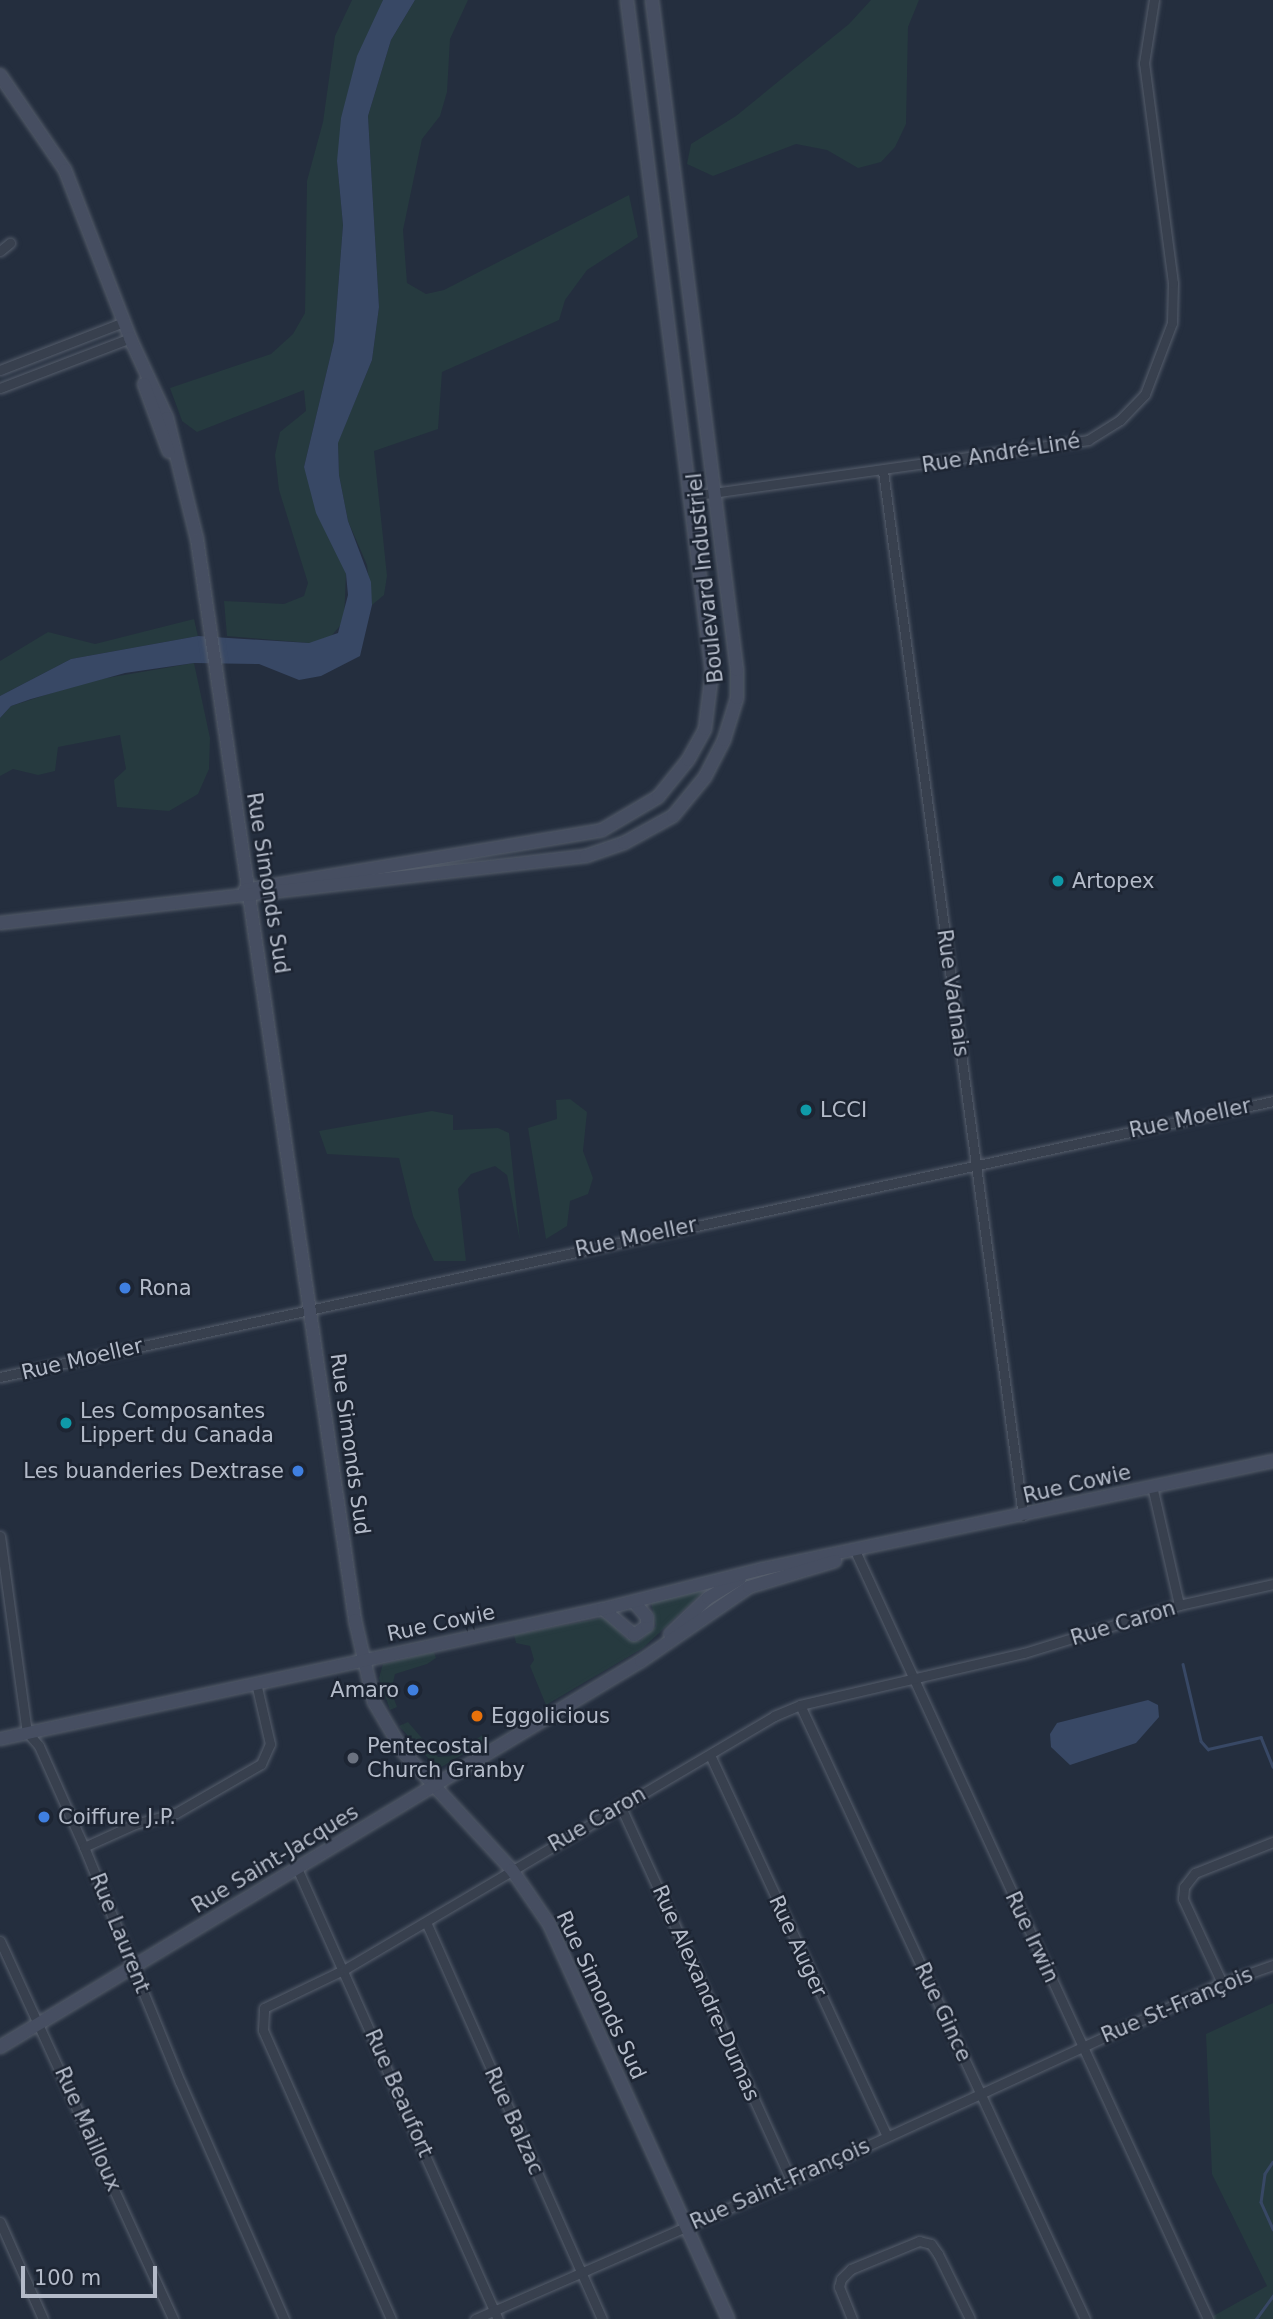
<!DOCTYPE html>
<html>
<head>
<meta charset="utf-8">
<style>
	body { margin:0 }
	#map { position:relative; width:1273px; height:2319px; overflow:hidden; background:#242e3e; font-family:"DejaVu Sans",sans-serif }
	div>[style] { position:absolute }
	.green>* { inset:0; background:#263a3f }
	.water>* { inset:0; background:#384865 }
	.stream>* { height:2.5px; margin:-1.25px; padding:0 1.25px; transform-origin:1.25px; border-radius:1.25px; background:#384865 }
	.roads { filter:drop-shadow(0 0 2px #565e6c) drop-shadow(0 0 2px #565e6c) }
	.street>* { height:9px; margin:-4.5px; padding:0 4.5px; transform-origin:4.5px; border-radius:4.5px; background:#38404e }
	.secondary>* { height:12px; margin:-6px; padding:0 6px; transform-origin:6px; border-radius:6px; background:#464e61 }
	.dots>* { width:19px; height:19px; translate:-50% -50%; box-sizing:border-box; border:4px solid #1d2533; border-radius:50% }
	span { translate:-50% -50%; white-space:nowrap; text-align:center; line-height:1.15; -webkit-text-stroke:5px #1d2533; paint-order:stroke }
	.street-label { font-size:21px; color:#b4bbc9 }
	.poi-label { font-size:21px; color:#b4bbc9 }
	.left { translate:0 -50%; text-align:left }
	.right { translate:-100% -50%; text-align:right }
	.scale { position:absolute; left:21px; top:2266px; width:136px; height:32px; box-sizing:border-box; border:4px solid #b4bbc9; border-top:0; padding-left:9px; font-size:21px; line-height:24px; white-space:nowrap; color:#b4bbc9; -webkit-text-stroke:5px #1d2533; paint-order:stroke }
</style>
</head>
<body>
<div id="map">
	<div class="green">
		<i style="clip-path:polygon(352px 0,383px 0,337px 161px,343px 225px,334px 341px,304px 467px,346px 574px,344px 621px,328px 640px,309px 643px,227px 636px,224px 601px,284px 604px,304px 596px,308px 583px,279px 490px,275px 455px,280px 432px,306px 411px,304px 390px,197px 432px,182px 421px,170px 388px,271px 354px,293px 334px,305px 313px,307px 181px,323px 122px,335px 36px)"></i>
		<i style="clip-path:polygon(415px 0,468px 0,450px 39px,447px 92px,440px 116px,422px 139px,403px 230px,407px 283px,426px 294px,444px 290px,629px 195px,638px 237px,587px 270px,565px 300px,559px 320px,442px 372px,438px 429px,374px 451px,387px 576px,384px 595px,372px 605px,367px 565px,348px 521px,339px 475px,338px 442px,372px 360px,379px 307px,368px 116px,391px 40px)"></i>
		<i style="clip-path:polygon(871px 0,919px 0,908px 27px,906px 124px,895px 147px,881px 162px,858px 168px,827px 150px,796px 144px,713px 176px,687px 164px,691px 144px,736px 116px,849px 24px)"></i>
		<i style="clip-path:polygon(194px 619px,198px 636px,71px 659px,0 696px,0 661px,48px 632px,95px 644px)"></i>
		<i style="clip-path:polygon(194px 663px,210px 738px,209px 769px,198px 794px,169px 811px,117px 807px,114px 780px,126px 769px,120px 735px,58px 747px,55px 771px,38px 775px,13px 769px,0 776px,0 718px,11px 706px,89px 681px)"></i>
		<i style="clip-path:polygon(570px 1099px,587px 1112px,583px 1151px,593px 1178px,588px 1194px,570px 1201px,567px 1226px,546px 1239px,528px 1128px,557px 1119px,556px 1100px)"></i>
		<i style="clip-path:polygon(432px 1111px,453px 1115px,453px 1130px,498px 1128px,509px 1133px,520px 1241px,507px 1175px,495px 1166px,471px 1174px,458px 1189px,466px 1261px,434px 1261px,413px 1216px,399px 1158px,327px 1154px,319px 1131px)"></i>
		<i style="clip-path:polygon(705px 1590px,643px 1648px,546px 1705px,530px 1666px,534px 1660px,530px 1646px,516px 1643px,514px 1635px,606px 1617px,625px 1638px,640px 1641px,656px 1626px,651px 1601px)"></i>
		<i style="clip-path:polygon(434px 1652px,436px 1658px,427px 1664px,395px 1674px,391px 1691px,397px 1707px,390px 1710px,379px 1678px,383px 1664px)"></i>
		<i style="clip-path:polygon(408px 1722px,438px 1757px,451px 1756px,484px 1734px,487px 1740px,438px 1769px,399px 1726px)"></i>
		<i style="clip-path:polygon(1273px 2003px,1273px 2319px,1208px 2319px,1267px 2286px,1212px 2174px,1206px 2034px)"></i>
	</div>
	<div class="water">
		<i style="clip-path:polygon(383px 0,415px 0,391px 40px,368px 116px,379px 307px,372px 360px,338px 443px,339px 475px,348px 521px,371px 582px,372px 605px,360px 656px,321px 676px,299px 680px,259px 664px,194px 663px,125px 673px,31px 699px,11px 706px,0 718px,0 696px,71px 659px,198px 636px,309px 643px,338px 633px,348px 595px,346px 574px,316px 513px,304px 467px,334px 341px,343px 225px,337px 161px,341px 118px,357px 56px)"></i>
		<i style="clip-path:polygon(1148px 1700px,1158px 1705px,1159px 1717px,1136px 1743px,1070px 1765px,1051px 1747px,1050px 1734px,1057px 1723px)"></i>
	</div>
	<div class="stream">
		<i style="left:1183px;top:1664px;width:79px;rotate:76.8deg"></i>
		<i style="left:1201px;top:1741px;width:11px;rotate:49deg"></i>
		<i style="left:1208px;top:1749px;width:54px;rotate:-12.8deg"></i>
		<i style="left:1261px;top:1737px;width:32px;rotate:68deg"></i>
		<i style="left:1273px;top:2162px;width:14px;rotate:124deg"></i>
		<i style="left:1265px;top:2174px;width:28px;rotate:98deg"></i>
		<i style="left:1261px;top:2202px;width:30px;rotate:66deg"></i>
		<i style="left:1256px;top:2319px;width:29px;rotate:-54deg"></i>
	</div>
	<div class="roads">
		<div class="street">
			<i style="left:0;top:251px;width:13px;rotate:-39deg"></i>
			<i style="left:0;top:370px;width:133px;rotate:-21.2deg"></i>
			<i style="left:0;top:388px;width:139px;rotate:-21deg"></i>
			<i style="left:883px;top:471px;width:1054px;rotate:82.37deg"></i>
			<i style="left:691px;top:496px;width:401px;rotate:-8deg"></i>
			<i style="left:1088px;top:440px;width:38px;rotate:-32deg"></i>
			<i style="left:1120px;top:420px;width:36px;rotate:-46deg"></i>
			<i style="left:1145px;top:394px;width:76px;rotate:-69.2deg"></i>
			<i style="left:1172px;top:323px;width:40px;rotate:-88.6deg"></i>
			<i style="left:1173px;top:283px;width:222px;rotate:-97.5deg"></i>
			<i style="left:1144px;top:63px;width:64px;rotate:-81deg"></i>
			<i style="left:0;top:1377px;width:1303px;rotate:-12.23deg"></i>
			<i style="left:1152px;top:1486px;width:122px;rotate:77.2deg"></i>
			<i style="left:0;top:1536px;width:198px;rotate:82.2deg"></i>
			<i style="left:27px;top:1732px;width:18px;rotate:49deg"></i>
			<i style="left:39px;top:1746px;width:111px;rotate:66deg"></i>
			<i style="left:84px;top:1847px;width:254px;rotate:67.8deg"></i>
			<i style="left:180px;top:2082px;width:259px;rotate:66.3deg"></i>
			<i style="left:857px;top:1555px;width:841px;rotate:65.32deg"></i>
			<i style="left:800px;top:1705px;width:677px;rotate:65.1deg"></i>
			<i style="left:710px;top:1755px;width:420px;rotate:65.1deg"></i>
			<i style="left:620px;top:1805px;width:413px;rotate:65.5deg"></i>
			<i style="left:84px;top:1847px;width:56px;rotate:-24.3deg"></i>
			<i style="left:135px;top:1824px;width:42px;rotate:-15deg"></i>
			<i style="left:176px;top:1813px;width:98px;rotate:-30deg"></i>
			<i style="left:261px;top:1764px;width:22px;rotate:-66deg"></i>
			<i style="left:270px;top:1744px;width:63px;rotate:-102.9deg"></i>
			<i style="left:297px;top:1868px;width:494px;rotate:66deg"></i>
			<i style="left:426px;top:1922px;width:434px;rotate:66.1deg"></i>
			<i style="left:0;top:1941px;width:416px;rotate:65.4deg"></i>
			<i style="left:1222px;top:1983px;width:93px;rotate:-114.9deg"></i>
			<i style="left:1183px;top:1899px;width:12px;rotate:-85deg"></i>
			<i style="left:1184px;top:1887px;width:18px;rotate:-52deg"></i>
			<i style="left:1195px;top:1873px;width:84px;rotate:-21.7deg"></i>
			<i style="left:0;top:2222px;width:106px;rotate:66.1deg"></i>
			<i style="left:391px;top:2319px;width:316px;rotate:-113.9deg"></i>
			<i style="left:263px;top:2030px;width:22px;rotate:-87deg"></i>
			<i style="left:264px;top:2008px;width:90px;rotate:-25.7deg"></i>
			<i style="left:345px;top:1969px;width:498px;rotate:-30.5deg"></i>
			<i style="left:774px;top:1716px;width:28px;rotate:-23deg"></i>
			<i style="left:800px;top:1705px;width:230px;rotate:-13.1deg"></i>
			<i style="left:1024px;top:1653px;width:162px;rotate:-17.2deg"></i>
			<i style="left:1179px;top:1605px;width:96px;rotate:-12.6deg"></i>
			<i style="left:475px;top:2319px;width:345px;rotate:-23.6deg"></i>
			<i style="left:791px;top:2181px;width:474px;rotate:-24.7deg"></i>
			<i style="left:1222px;top:1983px;width:54px;rotate:-19.4deg"></i>
			<i style="left:852px;top:2319px;width:35px;rotate:-112deg"></i>
			<i style="left:839px;top:2287px;width:8px;rotate:-76deg"></i>
			<i style="left:841px;top:2279px;width:14px;rotate:-45deg"></i>
			<i style="left:851px;top:2269px;width:74px;rotate:-22.4deg"></i>
			<i style="left:919px;top:2241px;width:12px;rotate:14deg"></i>
			<i style="left:931px;top:2244px;width:12px;rotate:55deg"></i>
			<i style="left:938px;top:2254px;width:72px;rotate:63.8deg"></i>
		</div>
		<div class="secondary">
			<i style="left:0;top:75px;width:115px;rotate:55.6deg"></i>
			<i style="left:65px;top:170px;width:186px;rotate:68.8deg"></i>
			<i style="left:130px;top:338px;width:88px;rotate:65.2deg"></i>
			<i style="left:167px;top:418px;width:125px;rotate:76.1deg"></i>
			<i style="left:197px;top:539px;width:1092px;rotate:81.68deg"></i>
			<i style="left:355px;top:1620px;width:84px;rotate:77deg"></i>
			<i style="left:374px;top:1702px;width:59px;rotate:59.5deg"></i>
			<i style="left:404px;top:1753px;width:159px;rotate:47.3deg"></i>
			<i style="left:512px;top:1870px;width:65px;rotate:55.6deg"></i>
			<i style="left:549px;top:1924px;width:434px;rotate:65.6deg"></i>
			<i style="left:144px;top:384px;width:72px;rotate:69.8deg"></i>
			<i style="left:245px;top:890px;width:362px;rotate:-9.5deg"></i>
			<i style="left:602px;top:830px;width:65px;rotate:-30.5deg"></i>
			<i style="left:658px;top:797px;width:48px;rotate:-51deg"></i>
			<i style="left:688px;top:760px;width:35px;rotate:-61deg"></i>
			<i style="left:705px;top:729px;width:57px;rotate:-83deg"></i>
			<i style="left:712px;top:672px;width:677px;rotate:-97.21deg"></i>
			<i style="left:0;top:923px;width:590px;rotate:-6.52deg"></i>
			<i style="left:586px;top:856px;width:40px;rotate:-18.9deg"></i>
			<i style="left:624px;top:843px;width:56px;rotate:-28.9deg"></i>
			<i style="left:673px;top:816px;width:50px;rotate:-50.6deg"></i>
			<i style="left:705px;top:777px;width:42px;rotate:-62.8deg"></i>
			<i style="left:724px;top:740px;width:44px;rotate:-72.8deg"></i>
			<i style="left:737px;top:698px;width:28px;rotate:-90deg"></i>
			<i style="left:737px;top:670px;width:675px;rotate:-97.23deg"></i>
			<i style="left:603px;top:1609px;width:40px;rotate:40deg"></i>
			<i style="left:634px;top:1635px;width:16px;rotate:-35deg"></i>
			<i style="left:647px;top:1626px;width:9px;rotate:-90deg"></i>
			<i style="left:647px;top:1617px;width:20px;rotate:-131deg"></i>
			<i style="left:670px;top:1634px;width:52px;rotate:-43.5deg"></i>
			<i style="left:708px;top:1598px;width:37px;rotate:-31deg"></i>
			<i style="left:0;top:1739px;width:617px;rotate:-12.17deg"></i>
			<i style="left:603px;top:1609px;width:164px;rotate:-14.1deg"></i>
			<i style="left:762px;top:1569px;width:522px;rotate:-11.93deg"></i>
			<i style="left:0;top:2047px;width:748px;rotate:-31.06deg"></i>
			<i style="left:641px;top:1661px;width:131px;rotate:-34.4deg"></i>
			<i style="left:749px;top:1587px;width:90px;rotate:-16.8deg"></i>
		</div>
	</div>
	<div class="dots">
		<i style="left:1058px;top:881px;background:#0f9aa8"></i>
		<i style="left:806px;top:1110px;background:#0f9aa8"></i>
		<i style="left:125px;top:1288px;background:#3f7fe0"></i>
		<i style="left:66px;top:1423px;background:#0f9aa8"></i>
		<i style="left:298px;top:1471px;background:#3f7fe0"></i>
		<i style="left:413px;top:1690px;background:#3f7fe0"></i>
		<i style="left:477px;top:1716px;background:#e8710a"></i>
		<i style="left:353px;top:1758px;background:#6b7280"></i>
		<i style="left:44px;top:1817px;background:#3f7fe0"></i>
	</div>
	<div class="street-label">
		<span style="left:1001px;top:453px;rotate:-9deg">Rue André-Liné</span>
		<span style="left:705px;top:578px;rotate:-96deg">Boulevard Industriel</span>
		<span style="left:268px;top:883px;rotate:81deg">Rue Simonds Sud</span>
		<span style="left:953px;top:993px;rotate:82deg">Rue Vadnais</span>
		<span style="left:1190px;top:1118px;rotate:-12deg">Rue Moeller</span>
		<span style="left:636px;top:1237px;rotate:-12deg">Rue Moeller</span>
		<span style="left:82px;top:1359px;rotate:-13deg">Rue Moeller</span>
		<span style="left:350px;top:1444px;rotate:82deg">Rue Simonds Sud</span>
		<span style="left:1077px;top:1484px;rotate:-13deg">Rue Cowie</span>
		<span style="left:441px;top:1623px;rotate:-12deg">Rue Cowie</span>
		<span style="left:1123px;top:1623px;rotate:-17deg">Rue Caron</span>
		<span style="left:597px;top:1819px;rotate:-30deg">Rue Caron</span>
		<span style="left:275px;top:1859px;rotate:-31deg">Rue Saint-Jacques</span>
		<span style="left:120px;top:1933px;rotate:68deg">Rue Laurent</span>
		<span style="left:1032px;top:1937px;rotate:65deg">Rue Irwin</span>
		<span style="left:798px;top:1946px;rotate:65deg">Rue Auger</span>
		<span style="left:706px;top:1993px;rotate:66deg">Rue Alexandre-Dumas</span>
		<span style="left:601px;top:1995px;rotate:65deg">Rue Simonds Sud</span>
		<span style="left:1177px;top:2005px;rotate:-23deg">Rue St-François</span>
		<span style="left:943px;top:2012px;rotate:65deg">Rue Gince</span>
		<span style="left:399px;top:2093px;rotate:66deg">Rue Beaufort</span>
		<span style="left:514px;top:2121px;rotate:66deg">Rue Balzac</span>
		<span style="left:88px;top:2129px;rotate:66deg">Rue Mailloux</span>
		<span style="left:780px;top:2184px;rotate:-24deg">Rue Saint-François</span>
	</div>
	<div class="poi-label">
		<span class="left" style="left:1072px;top:881px">Artopex</span>
		<span class="left" style="left:820px;top:1110px">LCCI</span>
		<span class="left" style="left:139px;top:1288px">Rona</span>
		<span class="left" style="left:80px;top:1423px">Les Composantes<br>Lippert du Canada</span>
		<span class="right" style="left:284px;top:1471px">Les buanderies Dextrase</span>
		<span class="right" style="left:399px;top:1690px">Amaro</span>
		<span class="left" style="left:491px;top:1716px">Eggolicious</span>
		<span class="left" style="left:367px;top:1758px">Pentecostal<br>Church Granby</span>
		<span class="left" style="left:58px;top:1817px">Coiffure J.P.</span>
	</div>
	<div class="scale">100 m</div>
</div>
</body>
</html>
